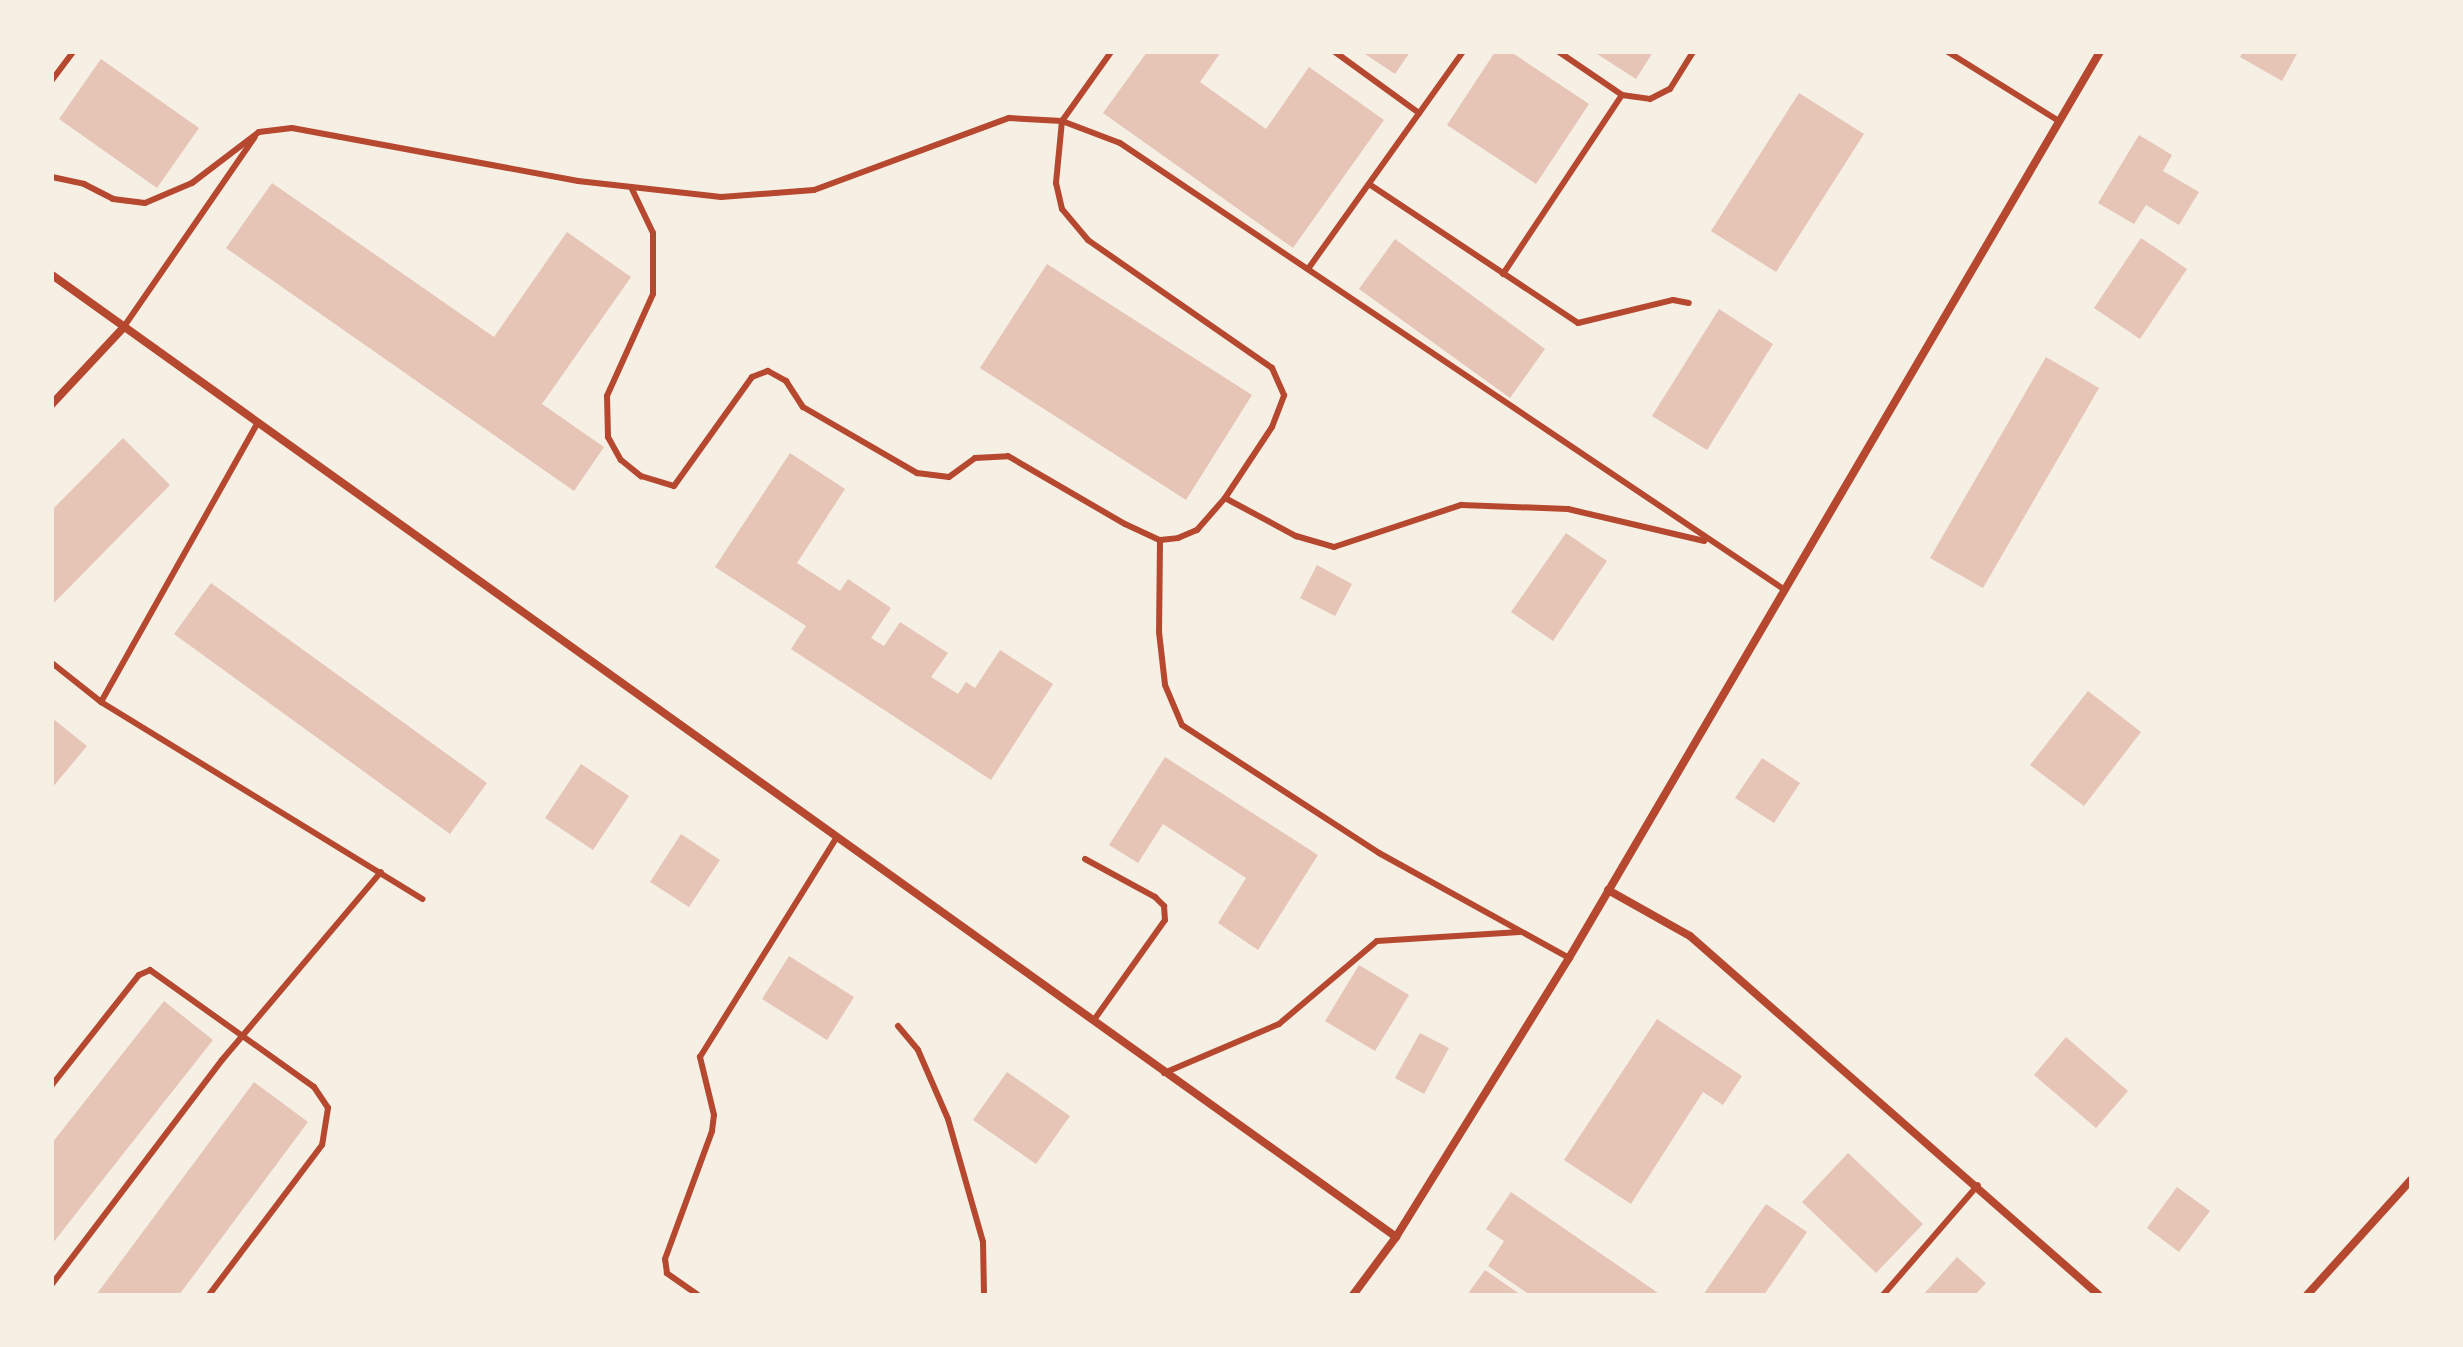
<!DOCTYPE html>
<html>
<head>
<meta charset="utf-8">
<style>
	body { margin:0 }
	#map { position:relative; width:2463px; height:1347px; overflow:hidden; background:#f6efe4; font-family:"Fira Sans Condensed",sans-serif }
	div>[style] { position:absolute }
	.building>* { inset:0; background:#e6c5b7 }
	.service>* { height:6px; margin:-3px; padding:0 3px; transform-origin:3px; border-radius:3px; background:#b5482f }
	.minor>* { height:8px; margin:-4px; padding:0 4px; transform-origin:4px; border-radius:4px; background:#b5482f }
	span { translate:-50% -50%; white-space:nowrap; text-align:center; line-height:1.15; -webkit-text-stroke:6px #f6efe4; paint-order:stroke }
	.frame { position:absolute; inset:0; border:54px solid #f6efe4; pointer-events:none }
</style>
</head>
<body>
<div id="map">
	<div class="building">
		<i style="clip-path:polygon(1147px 52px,1221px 52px,1200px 82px,1266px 129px,1309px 67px,1384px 120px,1293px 248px,1103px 113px)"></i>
		<i style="clip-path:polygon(1362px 52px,1410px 52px,1395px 74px)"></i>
		<i style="clip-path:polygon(1495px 52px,1511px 52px,1589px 104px,1536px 184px,1447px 125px)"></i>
		<i style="clip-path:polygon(1594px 52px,1653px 52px,1636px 79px)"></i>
		<i style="clip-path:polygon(2243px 52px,2298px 52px,2282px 81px,2240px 57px)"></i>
		<i style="clip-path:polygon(101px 59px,199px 128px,157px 188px,59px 119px)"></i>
		<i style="clip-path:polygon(1799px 93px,1864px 134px,1776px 272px,1711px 231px)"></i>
		<i style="clip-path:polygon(2139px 135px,2172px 155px,2163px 171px,2199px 192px,2179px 225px,2146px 205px,2134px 224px,2098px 203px)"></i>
		<i style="clip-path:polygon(272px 183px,494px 337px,567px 232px,631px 277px,542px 404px,604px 447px,574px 491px,226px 248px)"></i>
		<i style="clip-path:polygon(2141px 238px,2187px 269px,2140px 339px,2094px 308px)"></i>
		<i style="clip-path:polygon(1395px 239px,1545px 349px,1510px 398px,1359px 289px)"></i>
		<i style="clip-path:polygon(1047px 264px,1252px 395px,1186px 500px,980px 368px)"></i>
		<i style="clip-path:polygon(1719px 309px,1773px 344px,1707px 450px,1652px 416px)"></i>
		<i style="clip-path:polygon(2046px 357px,2099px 388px,1983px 588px,1930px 558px)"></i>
		<i style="clip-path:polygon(123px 438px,170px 485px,52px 605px,52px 510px)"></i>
		<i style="clip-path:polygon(790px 453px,845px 489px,797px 563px,840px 591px,848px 579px,891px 608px,871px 638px,884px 646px,900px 622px,948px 653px,931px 677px,958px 694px,966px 682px,975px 688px,1000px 650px,1053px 684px,991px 780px,791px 649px,806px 626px,715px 567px)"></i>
		<i style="clip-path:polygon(1566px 533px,1607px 561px,1553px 641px,1511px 612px)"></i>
		<i style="clip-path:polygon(1317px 565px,1352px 584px,1335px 616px,1300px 598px)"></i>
		<i style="clip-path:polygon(211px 583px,487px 783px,450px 834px,174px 634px)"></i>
		<i style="clip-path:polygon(2088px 691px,2141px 732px,2084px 806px,2030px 765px)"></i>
		<i style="clip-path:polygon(52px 718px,87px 746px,52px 788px)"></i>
		<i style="clip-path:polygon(1165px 757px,1318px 855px,1258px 950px,1218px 923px,1246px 878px,1163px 824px,1138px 863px,1109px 845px)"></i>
		<i style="clip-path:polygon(1762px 758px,1800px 783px,1774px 823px,1735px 798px)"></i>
		<i style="clip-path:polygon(581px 764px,629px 796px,593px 850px,545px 818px)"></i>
		<i style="clip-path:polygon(681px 834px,720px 860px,689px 907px,650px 882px)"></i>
		<i style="clip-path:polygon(789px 956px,854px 997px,827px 1040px,762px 999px)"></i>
		<i style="clip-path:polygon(1359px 965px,1409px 995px,1375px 1051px,1325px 1021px)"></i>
		<i style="clip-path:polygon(164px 1001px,213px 1040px,52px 1244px,52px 1143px)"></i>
		<i style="clip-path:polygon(1657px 1019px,1742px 1076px,1723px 1105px,1703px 1092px,1631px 1204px,1564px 1160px)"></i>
		<i style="clip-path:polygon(1420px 1033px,1449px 1048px,1424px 1094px,1395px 1078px)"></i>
		<i style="clip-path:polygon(2066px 1037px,2128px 1091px,2096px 1128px,2034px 1075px)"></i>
		<i style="clip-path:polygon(1007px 1072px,1070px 1116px,1036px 1164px,973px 1120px)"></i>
		<i style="clip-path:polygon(254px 1082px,308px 1122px,179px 1295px,96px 1295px)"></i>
		<i style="clip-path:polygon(1848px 1153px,1923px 1224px,1876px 1273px,1802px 1202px)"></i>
		<i style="clip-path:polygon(2177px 1187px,2210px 1211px,2179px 1252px,2147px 1228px)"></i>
		<i style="clip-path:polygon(1511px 1192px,1661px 1295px,1530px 1295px,1488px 1266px,1504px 1241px,1486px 1229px)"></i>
		<i style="clip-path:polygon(1766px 1204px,1807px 1232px,1764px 1295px,1703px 1295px)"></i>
		<i style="clip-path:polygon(1957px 1257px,1986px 1283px,1975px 1295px,1923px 1295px)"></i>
		<i style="clip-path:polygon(1485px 1270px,1521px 1295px,1467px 1295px)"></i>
	</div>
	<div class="service">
		<i style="left:1335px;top:52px;width:104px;rotate:36deg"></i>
		<i style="left:1559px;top:52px;width:76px;rotate:34.3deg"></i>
		<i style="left:1622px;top:95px;width:28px;rotate:8deg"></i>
		<i style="left:1650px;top:99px;width:22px;rotate:-27deg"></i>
		<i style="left:1670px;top:89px;width:44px;rotate:-58.1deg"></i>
		<i style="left:1948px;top:52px;width:131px;rotate:31.9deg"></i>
		<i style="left:52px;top:80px;width:35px;rotate:-53deg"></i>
		<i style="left:52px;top:177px;width:33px;rotate:12deg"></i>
		<i style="left:84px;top:184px;width:33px;rotate:27deg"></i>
		<i style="left:113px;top:199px;width:32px;rotate:7deg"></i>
		<i style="left:145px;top:203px;width:51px;rotate:-23.1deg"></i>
		<i style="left:192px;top:183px;width:84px;rotate:-37.3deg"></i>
		<i style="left:259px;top:132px;width:33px;rotate:-7deg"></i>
		<i style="left:292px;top:128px;width:291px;rotate:10.5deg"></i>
		<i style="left:578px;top:181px;width:144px;rotate:6.4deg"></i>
		<i style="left:721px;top:197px;width:93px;rotate:-4.3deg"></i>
		<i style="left:814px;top:190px;width:208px;rotate:-20.3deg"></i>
		<i style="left:1009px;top:118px;width:53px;rotate:3.2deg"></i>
		<i style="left:1062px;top:121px;width:62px;rotate:20.8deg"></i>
		<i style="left:1120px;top:143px;width:801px;rotate:33.91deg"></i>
		<i style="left:1369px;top:184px;width:251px;rotate:33.6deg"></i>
		<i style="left:1578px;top:323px;width:98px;rotate:-13.6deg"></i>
		<i style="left:1673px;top:300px;width:16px;rotate:11deg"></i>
		<i style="left:631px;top:187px;width:51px;rotate:64.4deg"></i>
		<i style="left:653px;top:233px;width:61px;rotate:90deg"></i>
		<i style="left:653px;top:294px;width:112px;rotate:114.3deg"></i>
		<i style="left:607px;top:396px;width:41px;rotate:88.6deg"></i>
		<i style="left:608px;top:437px;width:26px;rotate:61deg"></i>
		<i style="left:621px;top:460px;width:26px;rotate:39deg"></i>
		<i style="left:641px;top:476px;width:34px;rotate:17deg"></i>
		<i style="left:674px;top:486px;width:134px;rotate:-54.4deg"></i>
		<i style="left:752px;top:377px;width:17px;rotate:-21deg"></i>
		<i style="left:768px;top:371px;width:21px;rotate:29deg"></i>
		<i style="left:786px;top:381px;width:31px;rotate:57deg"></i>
		<i style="left:803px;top:407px;width:132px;rotate:30.1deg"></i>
		<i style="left:917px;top:473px;width:32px;rotate:7deg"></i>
		<i style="left:949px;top:477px;width:32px;rotate:-36deg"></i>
		<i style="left:975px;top:458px;width:33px;rotate:-3deg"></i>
		<i style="left:1008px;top:456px;width:135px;rotate:30.2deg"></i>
		<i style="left:1125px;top:524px;width:38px;rotate:25deg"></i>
		<i style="left:1160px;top:540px;width:18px;rotate:-6deg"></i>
		<i style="left:1178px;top:538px;width:21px;rotate:-23deg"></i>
		<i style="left:1197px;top:530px;width:43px;rotate:-48.8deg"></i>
		<i style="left:1225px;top:498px;width:85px;rotate:-56.5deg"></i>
		<i style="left:1272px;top:427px;width:34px;rotate:-69deg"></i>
		<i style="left:1284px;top:395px;width:30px;rotate:-114deg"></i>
		<i style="left:1272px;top:368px;width:224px;rotate:-145.2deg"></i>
		<i style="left:1088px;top:240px;width:40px;rotate:-130deg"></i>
		<i style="left:1062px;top:209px;width:27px;rotate:-103deg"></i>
		<i style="left:1056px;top:183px;width:62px;rotate:-84.5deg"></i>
		<i style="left:1062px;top:121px;width:85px;rotate:-54.6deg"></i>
		<i style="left:1308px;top:269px;width:267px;rotate:-54.5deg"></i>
		<i style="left:1503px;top:274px;width:215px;rotate:-56.4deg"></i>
		<i style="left:123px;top:328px;width:232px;rotate:-55.4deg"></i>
		<i style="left:1225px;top:498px;width:81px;rotate:28.2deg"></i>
		<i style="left:1296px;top:536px;width:40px;rotate:16deg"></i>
		<i style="left:1334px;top:547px;width:134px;rotate:-18.3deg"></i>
		<i style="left:1461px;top:505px;width:107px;rotate:2.1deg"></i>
		<i style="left:1568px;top:509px;width:140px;rotate:13.2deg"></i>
		<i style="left:1160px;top:540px;width:92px;rotate:90.6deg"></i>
		<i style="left:1159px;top:632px;width:53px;rotate:83.5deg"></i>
		<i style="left:1165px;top:685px;width:43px;rotate:67deg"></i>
		<i style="left:1182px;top:725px;width:235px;rotate:33deg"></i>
		<i style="left:1379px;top:853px;width:217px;rotate:28.9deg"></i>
		<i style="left:52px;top:663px;width:63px;rotate:38.5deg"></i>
		<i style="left:101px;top:702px;width:377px;rotate:31.5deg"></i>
		<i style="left:101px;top:702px;width:319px;rotate:-60.7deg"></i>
		<i style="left:1085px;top:859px;width:80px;rotate:28.5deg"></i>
		<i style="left:1155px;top:897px;width:13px;rotate:45deg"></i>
		<i style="left:1164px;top:906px;width:14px;rotate:86deg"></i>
		<i style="left:1165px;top:920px;width:123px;rotate:125.4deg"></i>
		<i style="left:898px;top:1026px;width:31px;rotate:50deg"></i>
		<i style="left:918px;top:1050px;width:75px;rotate:66.5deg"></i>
		<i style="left:948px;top:1119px;width:128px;rotate:74.1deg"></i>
		<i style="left:983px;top:1242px;width:53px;rotate:88.9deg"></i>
		<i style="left:1164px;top:1073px;width:125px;rotate:-23.1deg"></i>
		<i style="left:1279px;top:1024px;width:128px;rotate:-40.3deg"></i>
		<i style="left:1377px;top:941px;width:143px;rotate:-3.6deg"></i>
		<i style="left:52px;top:1085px;width:140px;rotate:-51.7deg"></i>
		<i style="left:139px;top:975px;width:12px;rotate:-24deg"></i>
		<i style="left:150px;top:970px;width:201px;rotate:35.5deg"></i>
		<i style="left:314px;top:1087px;width:25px;rotate:56deg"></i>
		<i style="left:328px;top:1108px;width:37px;rotate:99deg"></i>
		<i style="left:322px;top:1145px;width:188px;rotate:127deg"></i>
		<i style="left:52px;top:1284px;width:281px;rotate:-52.8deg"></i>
		<i style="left:222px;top:1060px;width:246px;rotate:-49.8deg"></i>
		<i style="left:698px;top:1295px;width:38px;rotate:-145deg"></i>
		<i style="left:667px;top:1273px;width:14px;rotate:-98deg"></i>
		<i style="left:665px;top:1259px;width:136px;rotate:-69.8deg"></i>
		<i style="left:712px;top:1131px;width:16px;rotate:-83deg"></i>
		<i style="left:714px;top:1115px;width:60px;rotate:-103.6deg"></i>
		<i style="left:700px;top:1057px;width:256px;rotate:-58.1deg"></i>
		<i style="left:1883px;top:1295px;width:145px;rotate:-49.2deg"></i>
	</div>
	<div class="minor">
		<i style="left:52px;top:275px;width:1653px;rotate:35.59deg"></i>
		<i style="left:52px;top:404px;width:104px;rotate:-46.9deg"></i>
		<i style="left:1608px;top:890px;width:94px;rotate:29.3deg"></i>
		<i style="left:1690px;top:936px;width:544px;rotate:41.28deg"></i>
		<i style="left:1353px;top:1295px;width:72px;rotate:-53.4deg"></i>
		<i style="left:1396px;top:1237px;width:328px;rotate:-58.2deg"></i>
		<i style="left:1569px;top:958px;width:1050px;rotate:-59.63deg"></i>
		<i style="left:2307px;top:1295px;width:155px;rotate:-47.9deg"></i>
	</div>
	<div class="frame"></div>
</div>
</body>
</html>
